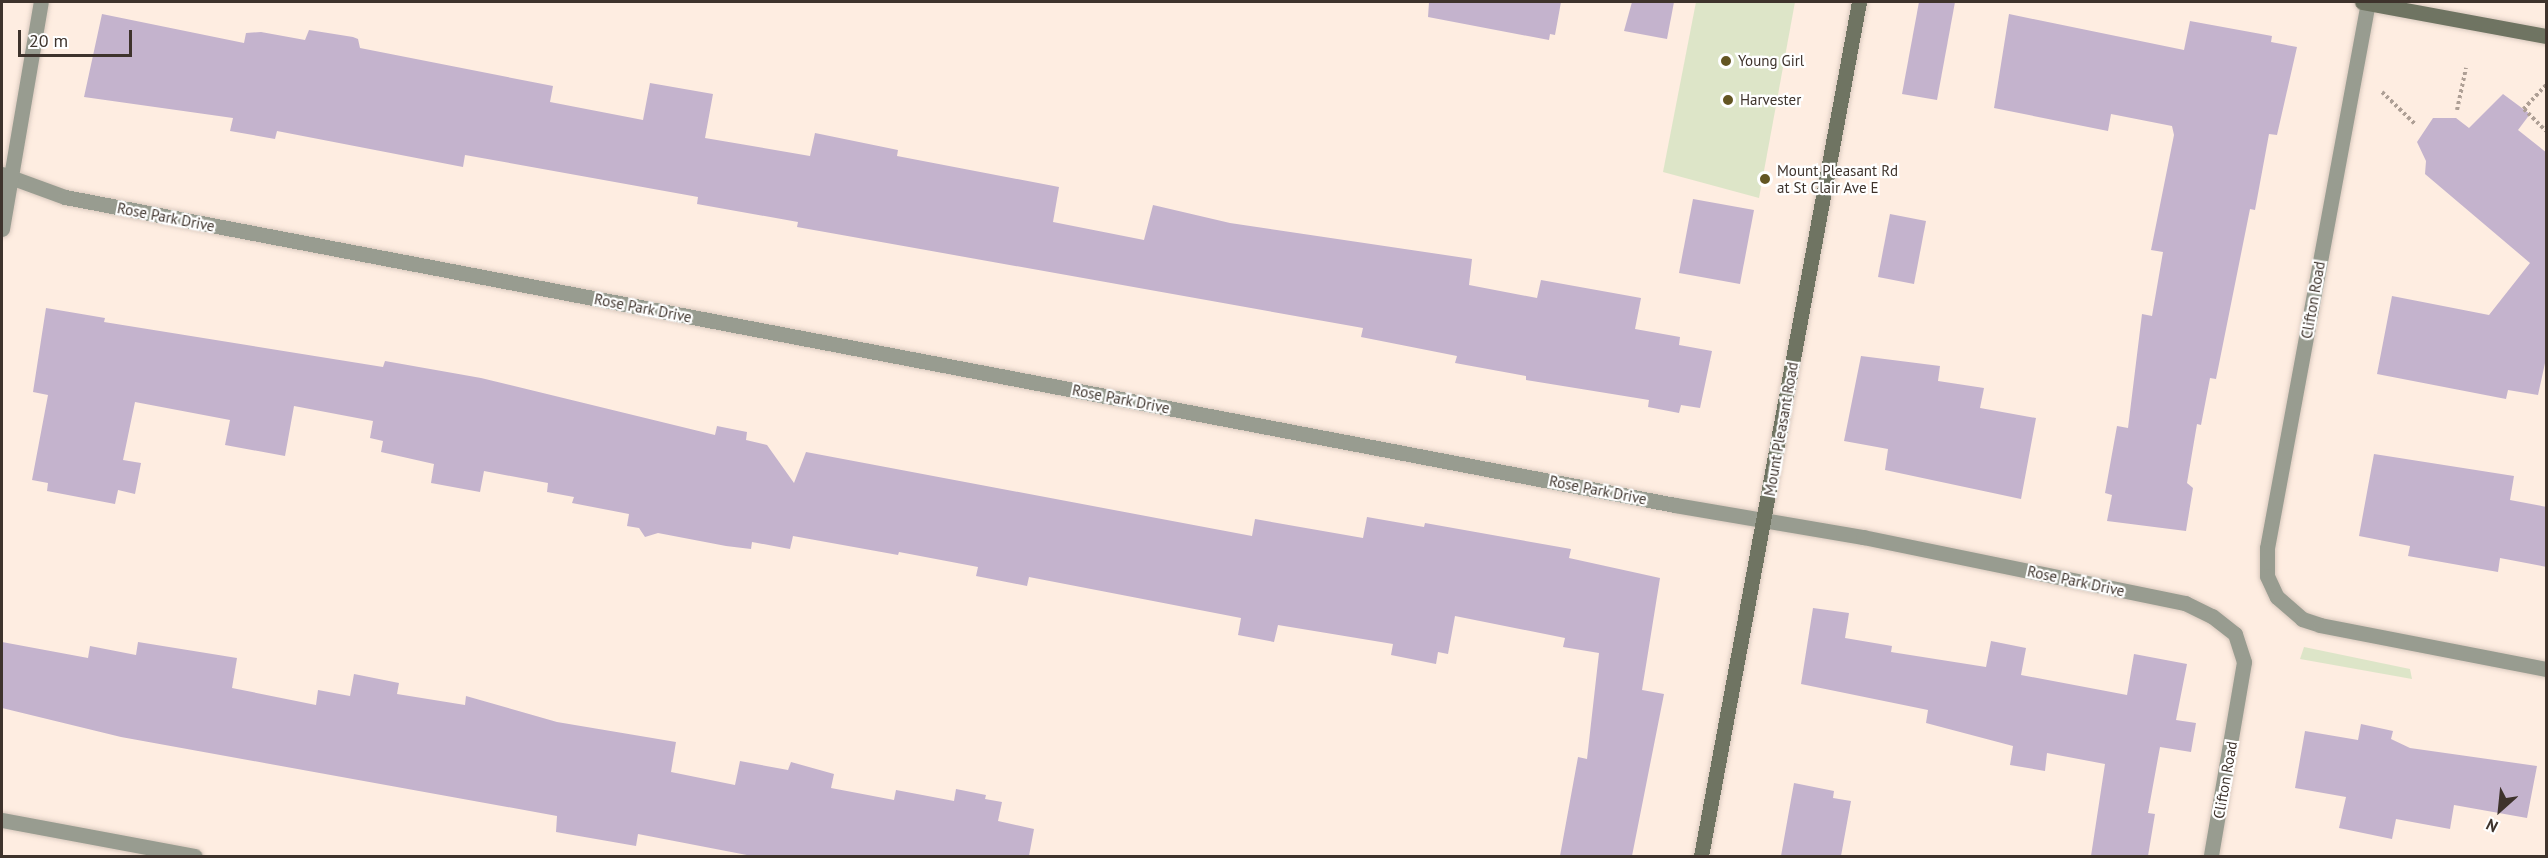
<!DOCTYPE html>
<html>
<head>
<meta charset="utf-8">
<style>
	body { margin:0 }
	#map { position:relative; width:2548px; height:858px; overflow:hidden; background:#feede1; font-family:"PT Sans",sans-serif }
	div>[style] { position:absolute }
	.green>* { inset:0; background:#dde5c8 }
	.building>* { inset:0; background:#c4b3cd }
	.path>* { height:4px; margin-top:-2px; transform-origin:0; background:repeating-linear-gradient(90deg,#ae9f95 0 3px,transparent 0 6px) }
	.roads { filter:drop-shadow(0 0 2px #d8c8bd) drop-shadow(0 0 2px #d8c8bd) }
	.street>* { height:15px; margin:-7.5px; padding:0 7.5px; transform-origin:7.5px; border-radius:7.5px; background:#989c90 }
	.secondary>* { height:15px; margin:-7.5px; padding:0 7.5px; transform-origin:7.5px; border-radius:7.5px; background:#6f7462 }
	.dots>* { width:16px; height:16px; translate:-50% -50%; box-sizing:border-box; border:3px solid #fff; border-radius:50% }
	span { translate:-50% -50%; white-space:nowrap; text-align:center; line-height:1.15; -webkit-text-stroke:4.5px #fff; paint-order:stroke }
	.poi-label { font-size:15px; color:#3e332c }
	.left { translate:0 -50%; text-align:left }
	.street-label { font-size:15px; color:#3e332c }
	.frame { position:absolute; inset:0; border:3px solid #3e332c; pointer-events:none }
	.north { position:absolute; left:2470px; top:780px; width:60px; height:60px; -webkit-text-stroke:4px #fff; paint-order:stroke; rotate:207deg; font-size:16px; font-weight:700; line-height:24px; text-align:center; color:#3e332c }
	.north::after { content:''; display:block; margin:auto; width:21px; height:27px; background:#3e332c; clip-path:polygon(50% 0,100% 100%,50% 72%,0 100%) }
	.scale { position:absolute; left:18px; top:30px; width:114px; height:27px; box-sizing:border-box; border:3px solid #3e332c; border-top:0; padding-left:8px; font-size:18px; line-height:21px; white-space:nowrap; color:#3e332c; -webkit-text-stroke:4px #fff; paint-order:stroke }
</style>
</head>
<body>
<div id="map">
	<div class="green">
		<i style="clip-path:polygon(1696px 2px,1795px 2px,1759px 198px,1663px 172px)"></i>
		<i style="clip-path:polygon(2304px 647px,2410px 669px,2412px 679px,2300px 659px)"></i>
	</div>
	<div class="building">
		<i style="clip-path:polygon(1429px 2px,1561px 2px,1555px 35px,1550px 34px,1549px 40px,1428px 17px)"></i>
		<i style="clip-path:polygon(1632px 2px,1674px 2px,1667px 39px,1624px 31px)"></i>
		<i style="clip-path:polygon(1919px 2px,1955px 2px,1937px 100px,1902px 94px)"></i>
		<i style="clip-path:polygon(102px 14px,244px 43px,246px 33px,261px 32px,305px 40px,309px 30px,353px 37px,358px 39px,360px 48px,553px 86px,550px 102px,643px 120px,650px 83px,713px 94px,705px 138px,810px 156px,815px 133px,898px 150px,897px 156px,1059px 187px,1053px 222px,1144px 240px,1153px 205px,1230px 223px,1472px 259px,1469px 285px,1537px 298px,1541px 280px,1641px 298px,1635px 329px,1680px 337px,1679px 345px,1712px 351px,1700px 408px,1681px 405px,1679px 413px,1648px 407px,1649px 400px,1526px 380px,1526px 376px,1455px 363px,1457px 356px,1361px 337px,1363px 328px,797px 227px,798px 222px,697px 204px,698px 197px,465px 155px,463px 167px,277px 131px,275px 139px,230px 131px,233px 118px,84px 97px)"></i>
		<i style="clip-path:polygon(2009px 14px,2184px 50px,2190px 21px,2272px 36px,2271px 42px,2297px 47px,2277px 135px,2269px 134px,2255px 210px,2250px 209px,2216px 379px,2210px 378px,2201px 425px,2197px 424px,2187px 483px,2193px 488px,2186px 531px,2107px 521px,2112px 495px,2105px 493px,2117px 426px,2128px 428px,2142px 314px,2152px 316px,2163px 252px,2151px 250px,2174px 135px,2172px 126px,2111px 114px,2108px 131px,1994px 108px)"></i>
		<i style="clip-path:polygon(2503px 94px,2530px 114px,2518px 130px,2547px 153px,2547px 354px,2538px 395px,2508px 390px,2506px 399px,2377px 374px,2392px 296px,2489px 315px,2530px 263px,2425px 174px,2426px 161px,2417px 142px,2433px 118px,2456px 118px,2469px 128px)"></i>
		<i style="clip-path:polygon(1693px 199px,1754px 210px,1740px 284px,1679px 273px)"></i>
		<i style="clip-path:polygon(1890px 214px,1926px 221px,1914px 284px,1878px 277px)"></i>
		<i style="clip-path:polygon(46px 308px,105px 318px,104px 322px,383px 367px,385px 361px,481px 378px,715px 435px,717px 426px,747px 432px,746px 440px,767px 445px,794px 483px,806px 452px,1252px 536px,1255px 519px,1363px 538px,1367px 517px,1424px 527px,1425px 523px,1571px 549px,1569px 558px,1660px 578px,1642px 690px,1664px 694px,1632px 856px,1560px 856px,1578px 757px,1587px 759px,1599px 653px,1563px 647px,1565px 638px,1455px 616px,1448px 654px,1438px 652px,1436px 664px,1391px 655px,1393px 644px,1278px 625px,1274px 642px,1238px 635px,1241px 618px,1029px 577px,1027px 586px,976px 576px,978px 567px,899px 552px,898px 555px,793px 536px,790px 549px,752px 542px,751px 549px,726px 546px,658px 533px,645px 537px,639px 528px,627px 526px,629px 514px,572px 503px,574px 497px,547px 492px,548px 483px,484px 471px,480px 492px,431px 483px,434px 464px,381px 452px,383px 441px,370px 438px,373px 421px,294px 406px,285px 456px,225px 445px,230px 420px,135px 402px,123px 460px,141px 463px,135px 494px,118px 490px,115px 504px,47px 491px,48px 483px,32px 480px,48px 395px,33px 392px)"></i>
		<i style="clip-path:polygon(1861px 356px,1940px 366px,1938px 381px,1984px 388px,1980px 408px,2036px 418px,2021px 499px,1885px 470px,1888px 449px,1844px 441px)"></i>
		<i style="clip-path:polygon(2374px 454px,2514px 476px,2510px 500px,2547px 507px,2547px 567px,2500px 558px,2498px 572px,2408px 556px,2410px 546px,2359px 536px)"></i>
		<i style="clip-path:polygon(1813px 608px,1849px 613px,1845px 638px,1892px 646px,1891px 652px,1986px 667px,1991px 641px,2026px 648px,2021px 675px,2127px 695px,2134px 654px,2187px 664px,2176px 720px,2196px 723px,2191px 752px,2160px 747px,2148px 813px,2155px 814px,2148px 856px,2091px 856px,2105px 764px,2047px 753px,2045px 771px,2010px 765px,2013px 746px,1926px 723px,1928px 710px,1801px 684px)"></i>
		<i style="clip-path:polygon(2px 642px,88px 658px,90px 646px,136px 655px,138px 642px,237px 658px,232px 688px,316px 705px,318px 690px,350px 696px,354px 674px,399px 683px,397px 694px,465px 705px,466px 696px,557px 722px,676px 742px,671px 772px,735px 785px,740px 761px,788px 770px,791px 762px,834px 774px,831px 788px,894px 800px,896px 790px,954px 801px,956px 789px,986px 795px,985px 799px,1002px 802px,998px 821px,1034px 829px,1029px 856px,752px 856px,638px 834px,636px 846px,556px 832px,557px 816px,121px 737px,2px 708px)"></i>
		<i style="clip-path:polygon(2361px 724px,2393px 731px,2391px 739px,2410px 748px,2537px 766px,2527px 818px,2454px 805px,2450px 829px,2396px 819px,2392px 839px,2339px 828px,2346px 797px,2295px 788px,2305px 731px,2358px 740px)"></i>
		<i style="clip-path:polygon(1794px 783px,1834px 791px,1833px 798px,1851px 801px,1841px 856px,1781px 856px)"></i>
	</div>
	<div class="path">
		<i style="left:2546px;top:85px;width:33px;rotate:133deg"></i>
		<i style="left:2524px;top:109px;width:31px;rotate:45deg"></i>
		<i style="left:2382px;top:92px;width:47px;rotate:44.1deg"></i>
		<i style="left:2457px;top:110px;width:43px;rotate:-77.9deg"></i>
	</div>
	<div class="roads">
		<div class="street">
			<i style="left:2368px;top:2px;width:555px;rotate:100.48deg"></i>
			<i style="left:2267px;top:548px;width:28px;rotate:90deg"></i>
			<i style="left:2267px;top:576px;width:23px;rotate:65deg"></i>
			<i style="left:2277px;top:597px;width:33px;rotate:41deg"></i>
			<i style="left:2302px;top:619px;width:19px;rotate:18deg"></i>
			<i style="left:2320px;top:625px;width:230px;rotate:11deg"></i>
			<i style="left:2px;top:174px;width:67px;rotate:20.1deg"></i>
			<i style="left:65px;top:197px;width:1639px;rotate:10.83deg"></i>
			<i style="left:1675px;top:505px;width:191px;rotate:9.7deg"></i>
			<i style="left:1863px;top:537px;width:329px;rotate:11.6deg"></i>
			<i style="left:2185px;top:603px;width:30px;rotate:26deg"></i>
			<i style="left:2212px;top:616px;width:29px;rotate:38deg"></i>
			<i style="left:2235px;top:634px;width:29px;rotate:72deg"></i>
			<i style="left:2244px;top:662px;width:197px;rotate:99.7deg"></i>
			<i style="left:2px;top:229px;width:230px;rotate:-80.3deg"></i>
			<i style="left:2px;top:820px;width:196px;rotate:10.6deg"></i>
		</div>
		<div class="secondary">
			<i style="left:2362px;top:2px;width:187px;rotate:10.5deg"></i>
			<i style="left:1701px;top:856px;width:868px;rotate:-79.52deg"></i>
		</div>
	</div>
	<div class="dots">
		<i style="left:1726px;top:61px;background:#635522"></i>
		<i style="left:1728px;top:100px;background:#635522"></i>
		<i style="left:1765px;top:179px;background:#635522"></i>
	</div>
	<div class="poi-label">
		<span class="left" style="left:1738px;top:61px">Young Girl</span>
		<span class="left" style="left:1740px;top:100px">Harvester</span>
		<span class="left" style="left:1777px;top:179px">Mount Pleasant Rd<br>at St Clair Ave E</span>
	</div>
	<div class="street-label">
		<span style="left:166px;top:217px;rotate:11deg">Rose Park Drive</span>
		<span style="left:2313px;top:300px;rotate:-80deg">Clifton Road</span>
		<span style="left:643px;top:308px;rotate:11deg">Rose Park Drive</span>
		<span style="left:1121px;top:399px;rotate:11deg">Rose Park Drive</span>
		<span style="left:1781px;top:429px;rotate:-80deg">Mount Pleasant Road</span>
		<span style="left:1598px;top:490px;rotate:11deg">Rose Park Drive</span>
		<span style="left:2076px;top:581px;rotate:12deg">Rose Park Drive</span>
		<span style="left:2225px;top:780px;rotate:-80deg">Clifton Road</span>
	</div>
	<div class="frame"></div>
	<div class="north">N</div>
	<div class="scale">20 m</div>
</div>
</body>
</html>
